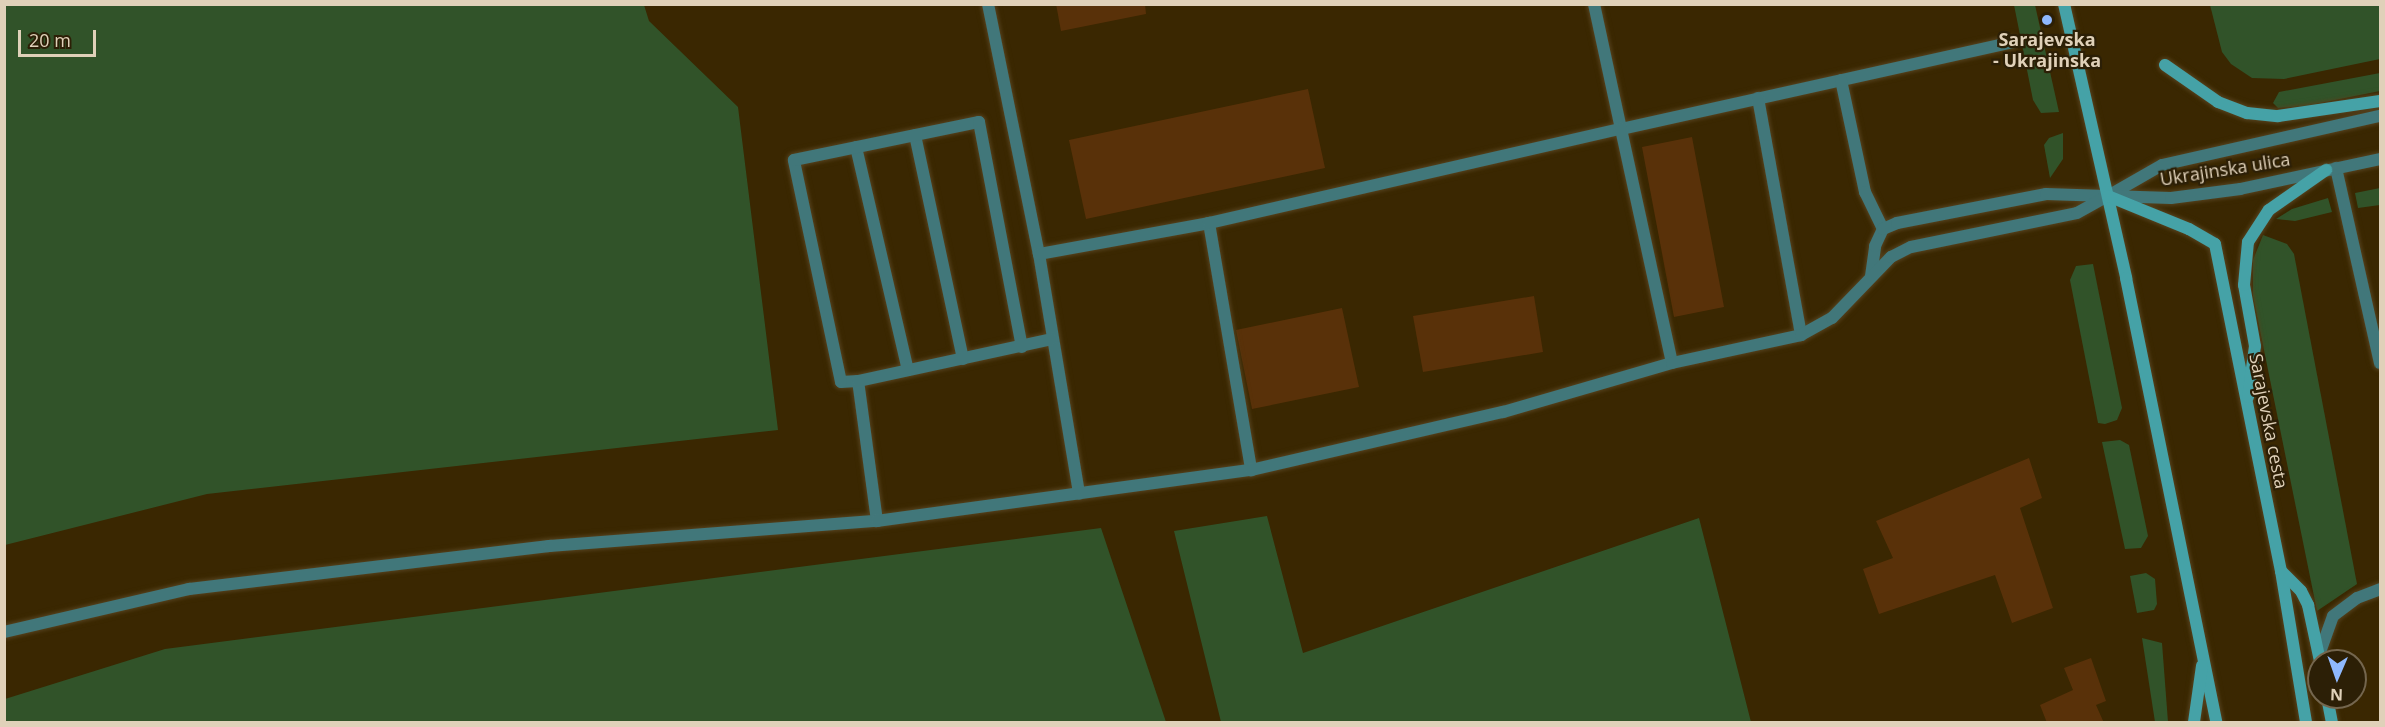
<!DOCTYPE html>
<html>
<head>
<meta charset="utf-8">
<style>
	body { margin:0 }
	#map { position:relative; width:2385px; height:727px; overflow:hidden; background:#3a2701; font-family:"Open Sans",sans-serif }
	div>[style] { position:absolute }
	.green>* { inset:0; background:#315329 }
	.building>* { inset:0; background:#593109 }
	.roads { filter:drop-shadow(0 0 2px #55421e) drop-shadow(0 0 2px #55421e) }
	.service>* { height:12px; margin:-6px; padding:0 6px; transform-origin:6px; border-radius:6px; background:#41777a }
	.tertiary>* { height:12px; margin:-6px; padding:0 6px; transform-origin:6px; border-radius:6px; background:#41777a }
	.secondary>* { height:12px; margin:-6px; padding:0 6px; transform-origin:6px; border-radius:6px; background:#45a2a7 }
	.dots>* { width:16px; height:16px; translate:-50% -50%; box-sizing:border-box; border:3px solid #2c1f06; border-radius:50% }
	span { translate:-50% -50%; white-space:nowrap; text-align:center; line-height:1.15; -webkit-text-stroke:4.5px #2c1f06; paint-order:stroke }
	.poi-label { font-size:18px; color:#e0d1b9; font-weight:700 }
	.street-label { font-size:18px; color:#e0d1b9 }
	.frame { position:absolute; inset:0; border:6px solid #e0d1b9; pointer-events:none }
	.north { position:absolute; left:2307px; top:649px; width:60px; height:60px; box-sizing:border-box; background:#2c1f06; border:2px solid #74664e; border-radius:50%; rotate:182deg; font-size:16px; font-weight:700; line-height:24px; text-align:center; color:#e0d1b9 }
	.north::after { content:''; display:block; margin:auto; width:21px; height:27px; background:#8fb8fd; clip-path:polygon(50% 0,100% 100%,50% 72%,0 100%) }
	.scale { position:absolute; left:18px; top:30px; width:78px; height:27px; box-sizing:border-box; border:3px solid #e0d1b9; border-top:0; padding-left:8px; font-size:18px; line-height:21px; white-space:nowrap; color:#e0d1b9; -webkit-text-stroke:4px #2c1f06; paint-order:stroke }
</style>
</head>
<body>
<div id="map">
	<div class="green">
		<i style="clip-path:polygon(5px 4px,644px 5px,649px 21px,738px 107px,778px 430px,207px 494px,5px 545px)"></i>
		<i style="clip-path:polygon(2014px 5px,2035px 5px,2059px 112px,2041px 113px,2033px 100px)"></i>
		<i style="clip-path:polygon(2210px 5px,2380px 5px,2380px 59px,2284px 79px,2252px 78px,2231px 64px,2222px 52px)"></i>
		<i style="clip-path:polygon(2380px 73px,2380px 91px,2305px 106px,2278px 108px,2273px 103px,2279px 92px)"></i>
		<i style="clip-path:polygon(2063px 133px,2063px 159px,2050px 178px,2044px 145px,2049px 138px)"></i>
		<i style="clip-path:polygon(2380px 188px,2380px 205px,2358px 208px,2355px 193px)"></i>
		<i style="clip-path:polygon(2328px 198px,2332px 212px,2295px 221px,2276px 219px,2292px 209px)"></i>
		<i style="clip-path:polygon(2263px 235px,2287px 244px,2294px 254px,2357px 584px,2317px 611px,2253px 296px,2253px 260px)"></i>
		<i style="clip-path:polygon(2093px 264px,2122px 408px,2117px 420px,2105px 424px,2098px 423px,2070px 280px,2076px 266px)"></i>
		<i style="clip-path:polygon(2120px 440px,2129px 445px,2148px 536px,2141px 548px,2125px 549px,2102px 442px)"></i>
		<i style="clip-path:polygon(1267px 516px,1303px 653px,1699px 518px,1751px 722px,1221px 722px,1174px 531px)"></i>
		<i style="clip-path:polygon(1101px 528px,1166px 722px,5px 722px,5px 699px,165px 649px)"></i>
		<i style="clip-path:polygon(2146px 573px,2155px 579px,2157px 604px,2154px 610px,2137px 613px,2130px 576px)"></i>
		<i style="clip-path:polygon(2142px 638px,2162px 643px,2168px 722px,2155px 722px)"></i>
	</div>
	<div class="building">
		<i style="clip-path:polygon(1056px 4px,1145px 4px,1146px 14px,1061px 31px)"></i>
		<i style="clip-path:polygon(1308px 89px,1325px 168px,1086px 219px,1069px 140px)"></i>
		<i style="clip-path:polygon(1692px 137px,1724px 307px,1674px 317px,1642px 147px)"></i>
		<i style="clip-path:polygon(1534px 296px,1543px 352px,1423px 372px,1413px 316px)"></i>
		<i style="clip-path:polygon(1342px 308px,1359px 387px,1252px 409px,1236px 330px)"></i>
		<i style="clip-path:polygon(2029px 458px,2042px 498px,2020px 508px,2053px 608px,2012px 623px,1995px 575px,1879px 614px,1863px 569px,1893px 558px,1876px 521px)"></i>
		<i style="clip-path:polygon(2091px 658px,2106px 701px,2096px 705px,2104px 723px,2047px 723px,2040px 705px,2073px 690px,2064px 668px)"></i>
	</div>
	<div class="roads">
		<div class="service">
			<i style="left:988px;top:4px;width:255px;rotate:78.5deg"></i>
			<i style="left:1039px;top:254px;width:243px;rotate:80.5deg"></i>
			<i style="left:1594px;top:4px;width:128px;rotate:77.8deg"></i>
			<i style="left:1621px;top:129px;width:401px;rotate:-12.5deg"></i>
			<i style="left:1841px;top:80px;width:115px;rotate:77.9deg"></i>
			<i style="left:1865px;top:192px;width:41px;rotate:64.1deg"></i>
			<i style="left:1758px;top:98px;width:241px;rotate:79.7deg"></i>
			<i style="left:915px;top:135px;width:229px;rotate:77.9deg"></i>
			<i style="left:856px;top:147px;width:229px;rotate:76.9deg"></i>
			<i style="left:2336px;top:168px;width:200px;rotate:77.3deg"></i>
			<i style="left:1209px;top:223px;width:251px;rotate:80.3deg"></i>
			<i style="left:1039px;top:254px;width:173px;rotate:-10.3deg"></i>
			<i style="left:1209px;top:223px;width:423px;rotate:-12.9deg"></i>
			<i style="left:1621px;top:129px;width:239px;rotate:77.7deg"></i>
			<i style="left:1871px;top:276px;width:30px;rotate:-82deg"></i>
			<i style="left:1875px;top:246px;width:19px;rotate:-65deg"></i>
			<i style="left:1883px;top:229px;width:15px;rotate:-23deg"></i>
			<i style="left:1897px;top:223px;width:152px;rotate:-11deg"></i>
			<i style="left:2046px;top:194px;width:61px;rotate:1.9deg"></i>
			<i style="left:858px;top:381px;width:17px;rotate:177deg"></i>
			<i style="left:841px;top:382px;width:227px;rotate:-102deg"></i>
			<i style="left:794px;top:160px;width:189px;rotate:-11.6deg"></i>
			<i style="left:979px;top:122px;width:229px;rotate:79.2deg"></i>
			<i style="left:877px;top:521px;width:141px;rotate:-97.7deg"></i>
			<i style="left:858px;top:381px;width:198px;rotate:-12.2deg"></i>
			<i style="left:4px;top:632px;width:190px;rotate:-13.1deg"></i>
			<i style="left:189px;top:589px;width:363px;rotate:-6.8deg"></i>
			<i style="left:549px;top:546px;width:329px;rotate:-4.4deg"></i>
			<i style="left:877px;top:521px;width:377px;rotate:-7.8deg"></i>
			<i style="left:1251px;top:470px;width:259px;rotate:-13deg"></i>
			<i style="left:1503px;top:412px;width:176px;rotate:-16.2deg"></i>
			<i style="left:1672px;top:363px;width:132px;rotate:-12.2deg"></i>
			<i style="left:1801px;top:335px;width:35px;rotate:-29deg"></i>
			<i style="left:1832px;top:318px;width:85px;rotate:-46deg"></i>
			<i style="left:1891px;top:257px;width:22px;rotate:-27deg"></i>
			<i style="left:1911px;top:247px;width:169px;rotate:-11.6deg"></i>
			<i style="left:2077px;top:213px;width:35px;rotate:-29deg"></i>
			<i style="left:2319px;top:655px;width:41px;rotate:-70.3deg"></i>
			<i style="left:2333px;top:616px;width:30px;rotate:-37deg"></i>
			<i style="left:2357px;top:598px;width:25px;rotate:-21deg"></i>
		</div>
		<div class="tertiary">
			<i style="left:2108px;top:196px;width:62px;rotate:-29.9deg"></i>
			<i style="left:2162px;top:165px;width:223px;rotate:-12.7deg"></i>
			<i style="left:2109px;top:196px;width:62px;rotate:1.8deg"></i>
			<i style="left:2171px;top:198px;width:70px;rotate:-7.4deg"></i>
			<i style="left:2240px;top:189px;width:143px;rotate:-12.1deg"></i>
		</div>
		<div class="secondary">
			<i style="left:2064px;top:4px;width:281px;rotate:77.2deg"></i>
			<i style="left:2126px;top:278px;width:453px;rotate:78.5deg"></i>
			<i style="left:2165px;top:65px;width:65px;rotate:34.9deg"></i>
			<i style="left:2218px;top:102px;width:31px;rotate:21deg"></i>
			<i style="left:2247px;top:113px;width:31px;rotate:6deg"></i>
			<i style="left:2278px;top:116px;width:103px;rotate:-8.4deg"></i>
			<i style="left:2108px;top:196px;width:87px;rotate:22.2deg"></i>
			<i style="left:2189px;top:229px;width:30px;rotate:30deg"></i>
			<i style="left:2215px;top:244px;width:334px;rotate:78.6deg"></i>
			<i style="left:2281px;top:571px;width:153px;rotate:80.6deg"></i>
			<i style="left:2248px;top:397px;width:51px;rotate:-82.2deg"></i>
			<i style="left:2255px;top:346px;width:62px;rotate:-100.2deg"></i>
			<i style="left:2244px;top:285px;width:43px;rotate:-84.7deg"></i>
			<i style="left:2248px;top:242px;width:38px;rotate:-57deg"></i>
			<i style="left:2269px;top:210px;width:70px;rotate:-35.1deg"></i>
			<i style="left:2281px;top:571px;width:28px;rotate:45deg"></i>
			<i style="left:2301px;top:591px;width:16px;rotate:63deg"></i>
			<i style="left:2308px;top:605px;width:57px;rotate:77.9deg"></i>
			<i style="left:2327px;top:697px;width:25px;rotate:79deg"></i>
			<i style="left:2194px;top:722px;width:57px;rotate:-81.9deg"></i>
		</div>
	</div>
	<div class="dots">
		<i style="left:2047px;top:20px;background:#8fb8fd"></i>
	</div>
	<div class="poi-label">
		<span style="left:2047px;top:50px">Sarajevska<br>- Ukrajinska</span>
	</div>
	<div class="street-label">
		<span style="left:2225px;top:169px;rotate:-9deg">Ukrajinska ulica</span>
		<span style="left:2269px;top:421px;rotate:79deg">Sarajevska cesta</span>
	</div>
	<div class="frame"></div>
	<div class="north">N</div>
	<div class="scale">20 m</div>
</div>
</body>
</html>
